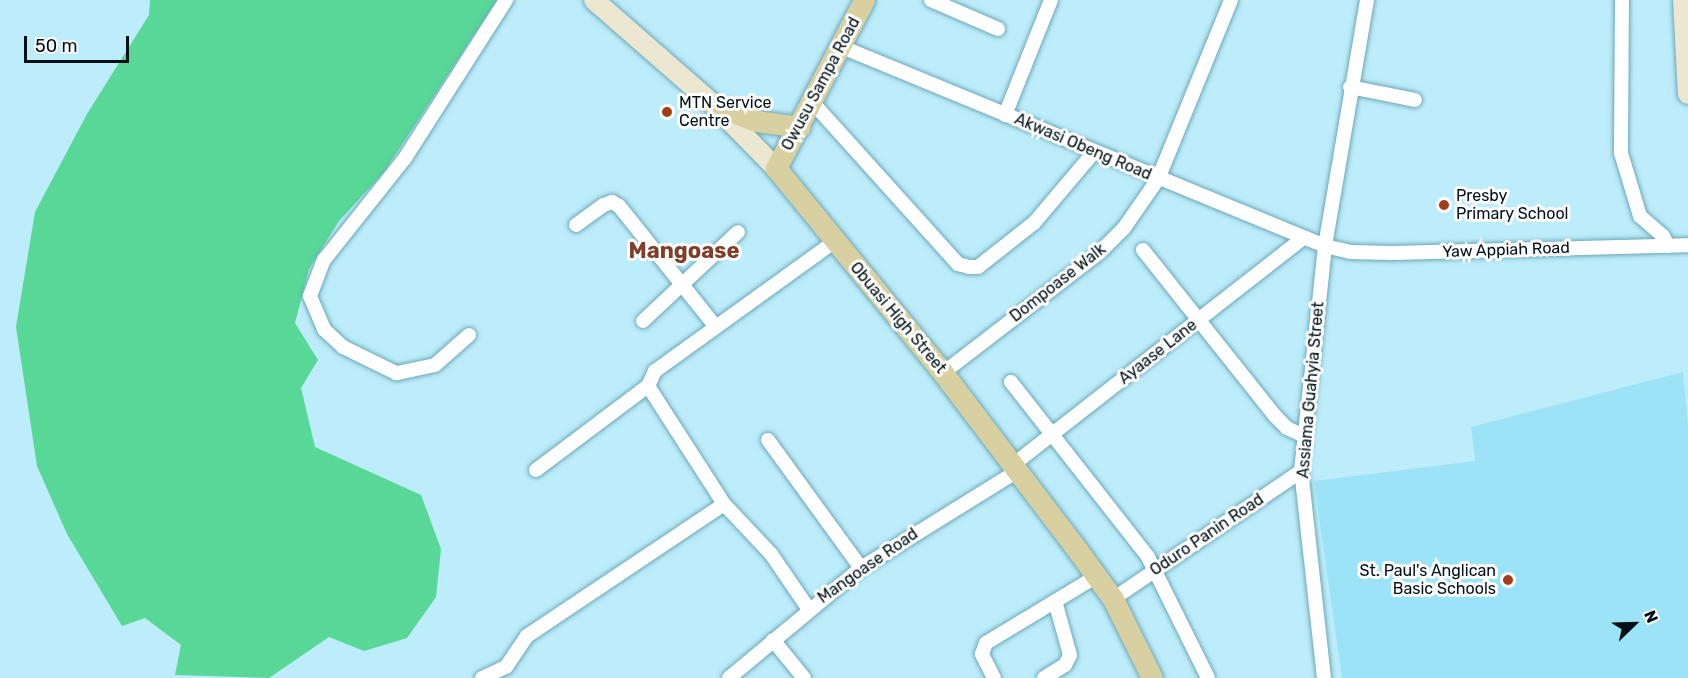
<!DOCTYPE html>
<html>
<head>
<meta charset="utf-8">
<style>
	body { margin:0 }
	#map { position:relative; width:1688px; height:678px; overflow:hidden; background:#bdecfa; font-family:Rubik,sans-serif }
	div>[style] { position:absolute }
	.built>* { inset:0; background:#9de3f8 }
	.green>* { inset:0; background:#58d797 }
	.roads { filter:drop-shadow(0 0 2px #6da8b9) drop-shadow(0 0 2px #6da8b9) }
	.street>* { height:14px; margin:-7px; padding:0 7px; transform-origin:7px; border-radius:7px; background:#fff }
	.secondary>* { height:20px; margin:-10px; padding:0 10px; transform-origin:10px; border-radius:10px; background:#ece7d0 }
	.primary>* { height:21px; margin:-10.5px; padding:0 10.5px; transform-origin:10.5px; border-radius:10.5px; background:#d9d0a2 }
	.dots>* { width:16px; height:16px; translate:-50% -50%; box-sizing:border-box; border:3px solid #fff; border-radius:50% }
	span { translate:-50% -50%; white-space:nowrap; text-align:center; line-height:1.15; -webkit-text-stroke:6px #fff; paint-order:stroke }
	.street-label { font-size:16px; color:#001016 }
	.poi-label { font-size:16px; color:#001016 }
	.left { translate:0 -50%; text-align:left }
	.right { translate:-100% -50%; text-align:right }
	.district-label { font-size:22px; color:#813d28; font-weight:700 }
	.north { position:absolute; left:1604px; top:594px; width:60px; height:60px; -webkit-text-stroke:4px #fff; paint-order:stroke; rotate:67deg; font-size:16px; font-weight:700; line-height:24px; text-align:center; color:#001016 }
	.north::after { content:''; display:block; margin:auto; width:21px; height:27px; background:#001016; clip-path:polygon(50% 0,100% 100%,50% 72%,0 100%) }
	.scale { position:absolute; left:24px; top:36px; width:105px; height:27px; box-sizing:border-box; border:3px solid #001016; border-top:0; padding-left:8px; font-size:18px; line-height:21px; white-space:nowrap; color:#001016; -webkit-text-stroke:4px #fff; paint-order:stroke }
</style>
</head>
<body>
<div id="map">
	<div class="built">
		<i style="clip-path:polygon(1683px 372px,1688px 425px,1688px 678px,1342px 678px,1314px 481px,1475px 461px,1471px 427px)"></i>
	</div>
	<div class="green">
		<i style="clip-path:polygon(150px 0,497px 0,384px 172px,339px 221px,309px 269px,295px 323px,318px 360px,301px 388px,315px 447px,421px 495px,441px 549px,436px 597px,407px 638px,364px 651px,329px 637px,269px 678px,175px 675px,181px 645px,145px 618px,122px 626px,67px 534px,37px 466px,16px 327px,35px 212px,87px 114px,149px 15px)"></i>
	</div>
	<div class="roads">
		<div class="street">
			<i style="left:931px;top:0;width:73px;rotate:23.4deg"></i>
			<i style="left:1622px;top:0;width:153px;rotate:90.4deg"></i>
			<i style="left:1621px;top:153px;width:66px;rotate:73.2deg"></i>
			<i style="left:1640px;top:216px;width:30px;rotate:41deg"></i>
			<i style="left:1663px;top:236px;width:11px;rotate:63deg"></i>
			<i style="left:842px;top:47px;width:522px;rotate:22.39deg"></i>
			<i style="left:1325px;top:246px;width:27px;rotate:13deg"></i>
			<i style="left:1351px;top:252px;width:40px;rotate:1.4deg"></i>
			<i style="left:1391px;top:253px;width:297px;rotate:-1.5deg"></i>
			<i style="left:1350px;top:87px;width:66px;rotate:11.3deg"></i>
			<i style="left:813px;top:103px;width:217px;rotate:48deg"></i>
			<i style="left:958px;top:264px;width:11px;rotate:15deg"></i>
			<i style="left:969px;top:267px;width:9px"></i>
			<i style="left:978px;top:267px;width:71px;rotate:-38.2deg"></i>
			<i style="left:1034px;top:223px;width:93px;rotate:-49.8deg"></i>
			<i style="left:1005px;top:115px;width:124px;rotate:-68.2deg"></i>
			<i style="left:576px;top:225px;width:34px;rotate:-36deg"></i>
			<i style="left:604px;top:205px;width:9px;rotate:-21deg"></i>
			<i style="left:612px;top:202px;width:8px;rotate:30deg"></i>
			<i style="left:619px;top:206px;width:155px;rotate:51.3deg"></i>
			<i style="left:1143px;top:250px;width:212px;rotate:51.5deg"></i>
			<i style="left:1275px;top:416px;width:17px;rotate:45deg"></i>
			<i style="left:1287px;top:428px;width:19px;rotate:25deg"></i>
			<i style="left:643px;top:321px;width:130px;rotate:-43.1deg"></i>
			<i style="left:469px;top:335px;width:45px;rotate:138.6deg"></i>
			<i style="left:435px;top:365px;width:40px;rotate:168deg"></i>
			<i style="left:396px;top:373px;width:59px;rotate:-153.9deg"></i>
			<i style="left:343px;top:347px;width:26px;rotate:-137deg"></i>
			<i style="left:324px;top:329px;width:36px;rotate:-113deg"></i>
			<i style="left:310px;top:296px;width:39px;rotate:-69deg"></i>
			<i style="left:324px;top:260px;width:130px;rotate:-51.5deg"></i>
			<i style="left:405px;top:158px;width:188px;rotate:-57.4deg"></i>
			<i style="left:943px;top:373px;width:197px;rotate:-37.6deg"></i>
			<i style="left:1099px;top:253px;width:35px;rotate:-45deg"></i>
			<i style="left:1124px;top:228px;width:60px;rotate:-55.2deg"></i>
			<i style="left:1158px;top:179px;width:193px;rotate:-67.8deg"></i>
			<i style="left:1011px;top:382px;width:222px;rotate:51.9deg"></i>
			<i style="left:1148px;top:557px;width:135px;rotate:63.6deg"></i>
			<i style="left:768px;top:440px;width:158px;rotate:54deg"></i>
			<i style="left:1014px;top:464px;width:365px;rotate:-38deg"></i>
			<i style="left:536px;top:470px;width:140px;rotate:-36.9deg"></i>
			<i style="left:1113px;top:599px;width:227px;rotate:-34.2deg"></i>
			<i style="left:808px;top:608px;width:65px;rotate:-124.4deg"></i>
			<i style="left:771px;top:554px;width:69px;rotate:-133.2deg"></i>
			<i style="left:724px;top:504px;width:140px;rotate:-122.8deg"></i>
			<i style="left:648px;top:386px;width:17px;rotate:-65deg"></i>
			<i style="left:655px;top:371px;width:221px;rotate:-35.8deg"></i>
			<i style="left:773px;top:640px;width:49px;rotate:50.8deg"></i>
			<i style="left:482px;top:678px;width:26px;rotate:-25deg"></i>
			<i style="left:506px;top:667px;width:37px;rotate:-56deg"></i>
			<i style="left:527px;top:636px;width:237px;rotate:-33.8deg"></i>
			<i style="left:729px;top:678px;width:172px;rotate:-39.8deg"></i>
			<i style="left:861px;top:568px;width:186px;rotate:-31.8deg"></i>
			<i style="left:994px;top:678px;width:27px;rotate:-117deg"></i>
			<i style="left:982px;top:654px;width:12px;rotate:-70deg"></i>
			<i style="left:986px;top:643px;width:130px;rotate:-31.1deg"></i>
			<i style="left:1044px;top:678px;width:25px;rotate:-32deg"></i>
			<i style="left:1065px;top:665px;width:11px;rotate:-63deg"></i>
			<i style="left:1070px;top:655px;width:56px;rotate:-105.5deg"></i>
			<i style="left:1324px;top:678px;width:208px;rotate:-96.3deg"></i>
			<i style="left:1301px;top:471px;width:226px;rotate:-83.9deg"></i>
			<i style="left:1325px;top:246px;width:250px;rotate:-80.3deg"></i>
		</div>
		<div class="secondary">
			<i style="left:594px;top:0;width:159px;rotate:41.2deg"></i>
			<i style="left:714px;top:105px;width:88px;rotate:45.5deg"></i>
			<i style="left:1683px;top:0;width:94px;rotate:87deg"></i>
		</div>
		<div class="primary">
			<i style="left:864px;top:0;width:190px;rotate:117.6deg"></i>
			<i style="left:776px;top:168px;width:264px;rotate:50.8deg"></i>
			<i style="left:943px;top:373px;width:215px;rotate:52.8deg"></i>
			<i style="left:1073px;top:544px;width:68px;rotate:54deg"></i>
			<i style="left:1113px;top:599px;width:88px;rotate:63.7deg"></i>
			<i style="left:714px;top:105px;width:45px;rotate:20.9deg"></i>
			<i style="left:756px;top:121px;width:44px;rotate:7.8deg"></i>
		</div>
	</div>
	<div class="dots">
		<i style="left:667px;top:112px;background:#a33c19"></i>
		<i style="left:1444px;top:205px;background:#a33c19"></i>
		<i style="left:1508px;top:580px;background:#a33c19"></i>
	</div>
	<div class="street-label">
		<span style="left:821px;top:84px;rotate:-62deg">Owusu Sampa Road</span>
		<span style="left:1083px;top:147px;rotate:23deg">Akwasi Obeng Road</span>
		<span style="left:1506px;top:250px;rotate:-2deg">Yaw Appiah Road</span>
		<span style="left:1058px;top:283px;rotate:-38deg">Dompoase Walk</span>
		<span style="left:898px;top:318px;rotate:50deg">Obuasi High Street</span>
		<span style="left:1158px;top:352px;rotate:-38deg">Ayaase Lane</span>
		<span style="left:1311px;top:390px;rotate:-85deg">Assiama Guahyia Street</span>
		<span style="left:1207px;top:535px;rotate:-34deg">Oduro Panin Road</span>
		<span style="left:868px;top:566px;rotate:-35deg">Mangoase Road</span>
	</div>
	<div class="poi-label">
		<span class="left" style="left:679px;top:112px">MTN Service<br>Centre</span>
		<span class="left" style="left:1456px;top:205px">Presby<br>Primary School</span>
		<span class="right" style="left:1496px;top:580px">St. Paul's Anglican<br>Basic Schools</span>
	</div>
	<div class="district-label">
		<span style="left:684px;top:251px">Mangoase</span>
	</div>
	<div class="north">N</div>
	<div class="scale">50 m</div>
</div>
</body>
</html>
